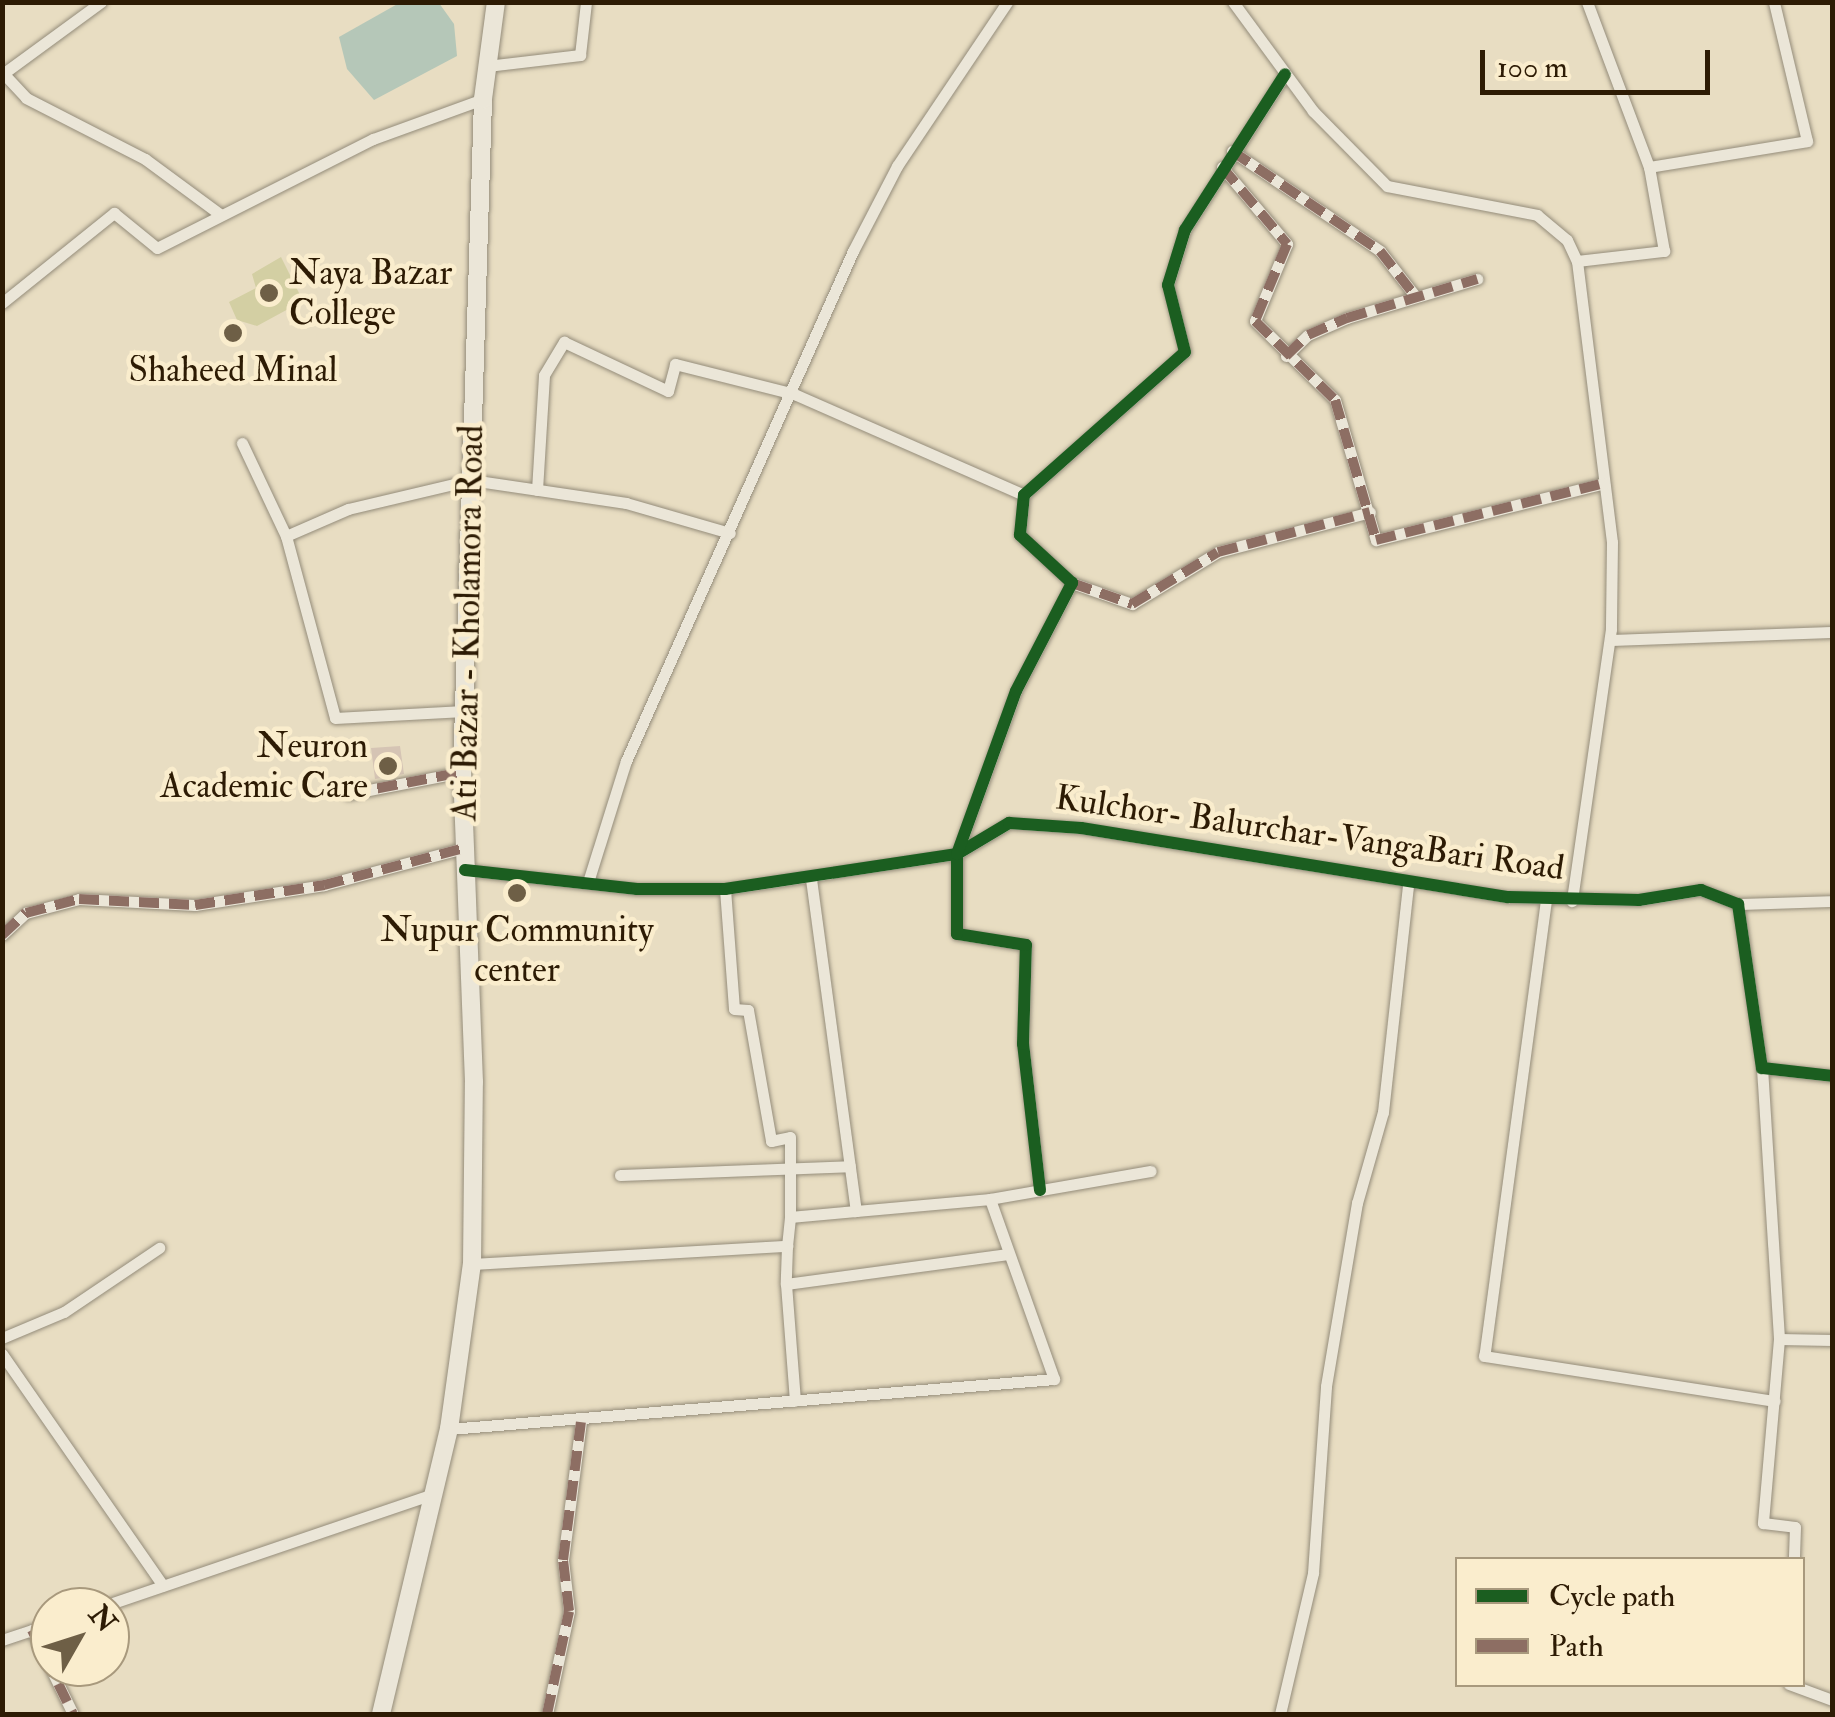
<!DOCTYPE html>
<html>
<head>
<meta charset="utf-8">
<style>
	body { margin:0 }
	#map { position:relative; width:1835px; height:1717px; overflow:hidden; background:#e8ddc2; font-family:"IM FELL Double Pica",serif }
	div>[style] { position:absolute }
	.green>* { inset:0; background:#d3cfa3 }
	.water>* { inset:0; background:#b5c7b8 }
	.building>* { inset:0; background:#d5c4b4 }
	.roads { filter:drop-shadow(0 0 2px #948c7a) drop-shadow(0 0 2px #948c7a) }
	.street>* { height:11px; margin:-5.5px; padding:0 5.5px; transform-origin:5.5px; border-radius:5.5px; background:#ebe6d8 }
	.secondary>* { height:18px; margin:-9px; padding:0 9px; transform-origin:9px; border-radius:9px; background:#ebe6d8 }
	.quiet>* { height:10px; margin-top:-5px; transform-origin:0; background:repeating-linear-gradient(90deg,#8d6e63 0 20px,transparent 0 30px) }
	.cycleway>* { height:12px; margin:-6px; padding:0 6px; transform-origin:6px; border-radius:6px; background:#1b5e20 }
	.dots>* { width:28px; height:28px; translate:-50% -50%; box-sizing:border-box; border:5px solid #faedcd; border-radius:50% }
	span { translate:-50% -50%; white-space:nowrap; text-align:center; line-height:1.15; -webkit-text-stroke:9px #faedcd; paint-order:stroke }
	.poi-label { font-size:35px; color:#2d1b04 }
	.left { translate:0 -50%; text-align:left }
	.right { translate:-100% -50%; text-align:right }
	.street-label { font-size:35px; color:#2d1b04 }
	.frame { position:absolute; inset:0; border:5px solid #2d1b04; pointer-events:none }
	.legend { position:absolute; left:1455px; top:1557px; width:350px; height:130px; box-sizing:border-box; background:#faedcd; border:2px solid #a8997d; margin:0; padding:12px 18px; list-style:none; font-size:30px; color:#2d1b04 }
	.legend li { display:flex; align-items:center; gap:20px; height:50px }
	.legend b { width:50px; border:2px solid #a8997d }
	.north { position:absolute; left:30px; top:1587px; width:100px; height:100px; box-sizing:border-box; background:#faedcd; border:2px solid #a8997d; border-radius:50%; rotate:51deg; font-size:28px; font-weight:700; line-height:40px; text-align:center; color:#2d1b04 }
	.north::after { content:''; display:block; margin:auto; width:35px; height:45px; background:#6e5f46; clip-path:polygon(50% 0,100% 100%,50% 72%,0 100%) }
	.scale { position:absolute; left:1480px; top:50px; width:230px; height:45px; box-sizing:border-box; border:5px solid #2d1b04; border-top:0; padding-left:12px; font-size:30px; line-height:35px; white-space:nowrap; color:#2d1b04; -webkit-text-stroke:8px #faedcd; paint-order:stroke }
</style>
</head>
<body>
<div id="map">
	<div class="green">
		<i style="clip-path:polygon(281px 257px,303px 301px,257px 326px,237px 320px,229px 302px,256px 288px,252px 274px)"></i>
	</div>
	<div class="water">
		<i style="clip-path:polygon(401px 2px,439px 3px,454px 24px,457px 56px,374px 100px,347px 69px,339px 37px)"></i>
	</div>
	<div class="building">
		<i style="clip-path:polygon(400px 746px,404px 774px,375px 779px,371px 748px)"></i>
	</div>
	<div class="roads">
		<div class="street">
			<i style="left:1233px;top:2px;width:135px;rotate:53.7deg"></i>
			<i style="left:1313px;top:111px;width:105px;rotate:45.4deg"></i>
			<i style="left:1387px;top:186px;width:153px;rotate:10.9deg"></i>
			<i style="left:1537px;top:215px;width:39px;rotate:40deg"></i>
			<i style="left:1567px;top:240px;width:23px;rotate:65deg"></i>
			<i style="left:1577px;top:261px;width:283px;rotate:82.9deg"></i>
			<i style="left:1612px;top:542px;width:87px;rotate:90.7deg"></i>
			<i style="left:1611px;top:629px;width:275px;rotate:98.2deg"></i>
			<i style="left:487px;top:66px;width:94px;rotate:-6.7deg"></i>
			<i style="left:580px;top:55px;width:53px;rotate:-83.5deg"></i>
			<i style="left:2px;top:72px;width:35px;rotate:47deg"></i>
			<i style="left:26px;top:98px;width:134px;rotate:27.1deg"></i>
			<i style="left:145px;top:159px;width:94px;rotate:36.4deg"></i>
			<i style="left:4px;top:73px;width:120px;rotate:-36.2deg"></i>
			<i style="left:1232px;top:151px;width:179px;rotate:34deg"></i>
			<i style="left:1380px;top:251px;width:58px;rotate:52deg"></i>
			<i style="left:1222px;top:167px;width:101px;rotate:49.8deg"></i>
			<i style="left:1287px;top:244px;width:83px;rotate:112.6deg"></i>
			<i style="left:1255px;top:321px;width:112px;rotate:44.6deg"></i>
			<i style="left:1335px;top:400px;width:146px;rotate:73.7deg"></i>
			<i style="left:1376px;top:540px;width:235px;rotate:-14deg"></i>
			<i style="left:1649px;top:167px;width:160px;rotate:-9.3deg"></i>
			<i style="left:1807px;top:141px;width:143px;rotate:-103.4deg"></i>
			<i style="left:1577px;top:261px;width:88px;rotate:-6.6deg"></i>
			<i style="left:1664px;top:251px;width:85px;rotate:-100.1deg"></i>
			<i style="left:1649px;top:167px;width:176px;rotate:-110.6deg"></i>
			<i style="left:2px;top:303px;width:144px;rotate:-38.8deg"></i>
			<i style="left:114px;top:213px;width:55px;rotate:39.1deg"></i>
			<i style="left:157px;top:248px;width:242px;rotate:-26.8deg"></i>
			<i style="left:373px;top:139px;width:117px;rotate:-20deg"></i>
			<i style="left:1286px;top:356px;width:30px;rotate:-44deg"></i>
			<i style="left:1308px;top:335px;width:43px;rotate:-23.6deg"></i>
			<i style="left:1347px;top:318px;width:136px;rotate:-16.7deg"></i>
			<i style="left:242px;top:443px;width:103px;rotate:64.7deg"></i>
			<i style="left:286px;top:536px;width:188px;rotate:74.9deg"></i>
			<i style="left:335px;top:718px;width:129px;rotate:-3.1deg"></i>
			<i style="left:537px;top:490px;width:115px;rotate:-86.5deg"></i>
			<i style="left:544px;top:375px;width:39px;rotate:-59deg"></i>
			<i style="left:564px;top:342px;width:115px;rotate:25.2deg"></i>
			<i style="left:668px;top:391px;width:28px;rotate:-75deg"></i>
			<i style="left:675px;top:364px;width:123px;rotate:14.1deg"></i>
			<i style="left:794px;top:394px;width:251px;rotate:23.7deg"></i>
			<i style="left:286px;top:536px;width:68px;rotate:-23.5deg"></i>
			<i style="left:348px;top:509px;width:126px;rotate:-13.3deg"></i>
			<i style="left:471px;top:480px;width:157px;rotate:8.4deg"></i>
			<i style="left:626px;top:503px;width:108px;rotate:16.1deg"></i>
			<i style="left:1072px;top:583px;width:64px;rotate:19.3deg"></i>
			<i style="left:1132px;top:604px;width:100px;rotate:-31.2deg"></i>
			<i style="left:1218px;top:552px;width:157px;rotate:-14.7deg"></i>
			<i style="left:1610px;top:640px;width:222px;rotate:-2.1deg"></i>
			<i style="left:348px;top:794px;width:116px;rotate:-10.9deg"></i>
			<i style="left:465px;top:870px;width:173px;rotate:6.3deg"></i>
			<i style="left:637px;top:889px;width:88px"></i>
			<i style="left:725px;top:889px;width:235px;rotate:-8.6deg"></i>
			<i style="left:957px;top:854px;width:61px;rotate:-30.8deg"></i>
			<i style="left:1009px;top:823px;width:72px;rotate:4deg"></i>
			<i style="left:1081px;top:828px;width:433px;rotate:9.2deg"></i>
			<i style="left:1508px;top:897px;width:131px;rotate:1.3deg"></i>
			<i style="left:1639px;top:900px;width:63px;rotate:-9.2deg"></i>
			<i style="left:1701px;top:890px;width:40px;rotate:21deg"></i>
			<i style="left:1738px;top:904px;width:166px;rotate:81.7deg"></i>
			<i style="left:1762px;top:1068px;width:70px;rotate:6.5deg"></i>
			<i style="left:811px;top:879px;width:335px;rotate:82.3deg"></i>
			<i style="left:856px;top:1211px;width:135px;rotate:-5.1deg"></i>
			<i style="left:588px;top:882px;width:127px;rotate:-72.6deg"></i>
			<i style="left:626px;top:761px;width:558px;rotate:-66.01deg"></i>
			<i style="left:853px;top:251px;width:96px;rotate:-62.6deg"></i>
			<i style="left:897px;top:166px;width:197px;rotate:-56.1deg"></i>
			<i style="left:725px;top:889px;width:120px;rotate:85.7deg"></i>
			<i style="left:734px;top:1009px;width:14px;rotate:4deg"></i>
			<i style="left:748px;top:1010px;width:133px;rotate:80deg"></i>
			<i style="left:771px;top:1141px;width:19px;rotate:-12deg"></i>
			<i style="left:790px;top:1137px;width:80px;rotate:90deg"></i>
			<i style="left:1546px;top:900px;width:460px;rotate:97.7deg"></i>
			<i style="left:1484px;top:1356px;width:294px;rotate:8.8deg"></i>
			<i style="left:1738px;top:904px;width:94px;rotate:-1.8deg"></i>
			<i style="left:2px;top:935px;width:33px;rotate:-43deg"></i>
			<i style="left:26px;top:913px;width:55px;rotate:-14.8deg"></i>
			<i style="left:79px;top:899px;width:116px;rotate:3deg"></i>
			<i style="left:195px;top:905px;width:131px;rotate:-8.8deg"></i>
			<i style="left:324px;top:885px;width:145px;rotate:-14.8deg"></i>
			<i style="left:1762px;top:1068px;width:272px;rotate:86.4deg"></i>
			<i style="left:1779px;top:1339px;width:53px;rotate:1.1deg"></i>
			<i style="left:620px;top:1175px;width:230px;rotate:-2.2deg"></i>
			<i style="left:1040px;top:1190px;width:147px;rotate:-96.6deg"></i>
			<i style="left:1023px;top:1044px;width:99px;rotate:-88.3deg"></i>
			<i style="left:1026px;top:945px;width:70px;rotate:-170.9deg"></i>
			<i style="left:957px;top:934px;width:80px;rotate:-90deg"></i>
			<i style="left:957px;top:854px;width:173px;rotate:-70.1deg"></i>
			<i style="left:1016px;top:691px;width:122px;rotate:-62.6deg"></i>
			<i style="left:1072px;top:583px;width:71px;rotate:-137.3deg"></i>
			<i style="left:1020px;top:535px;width:40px;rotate:-84.3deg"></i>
			<i style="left:1024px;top:495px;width:215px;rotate:-41.6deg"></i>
			<i style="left:1185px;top:352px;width:69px;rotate:-104.2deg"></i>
			<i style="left:1168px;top:285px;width:58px;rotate:-72.8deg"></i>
			<i style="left:1185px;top:230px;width:185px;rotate:-57.3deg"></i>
			<i style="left:787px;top:1246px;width:38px;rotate:92deg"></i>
			<i style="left:786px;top:1284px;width:224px;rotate:-7.7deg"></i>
			<i style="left:472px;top:1264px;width:316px;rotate:-3.3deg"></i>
			<i style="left:787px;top:1246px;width:29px;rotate:-84deg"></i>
			<i style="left:790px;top:1217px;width:66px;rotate:-5.2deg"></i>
			<i style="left:786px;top:1284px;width:117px;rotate:85.6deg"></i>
			<i style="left:2px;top:1338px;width:67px;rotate:-22.8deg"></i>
			<i style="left:64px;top:1312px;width:115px;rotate:-34deg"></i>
			<i style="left:1779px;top:1339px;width:185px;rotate:95deg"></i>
			<i style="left:1763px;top:1523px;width:32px;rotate:7deg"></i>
			<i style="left:1795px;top:1527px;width:33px;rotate:92deg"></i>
			<i style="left:2px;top:1354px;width:282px;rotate:55.2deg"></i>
			<i style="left:449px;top:1429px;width:607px;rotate:-4.72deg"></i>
			<i style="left:1054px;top:1379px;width:191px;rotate:-109.6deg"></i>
			<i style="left:990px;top:1199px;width:163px;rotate:-9.9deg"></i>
			<i style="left:101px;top:1607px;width:351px;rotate:-18.8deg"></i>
			<i style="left:32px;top:1630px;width:93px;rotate:64deg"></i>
			<i style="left:2px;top:1640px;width:51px;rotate:-18.4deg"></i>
			<i style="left:1789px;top:1684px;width:46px;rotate:20.4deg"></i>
			<i style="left:547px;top:1714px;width:105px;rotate:-77.9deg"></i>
			<i style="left:569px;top:1611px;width:51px;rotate:-96.7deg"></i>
			<i style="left:563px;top:1560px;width:139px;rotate:-82.6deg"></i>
			<i style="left:1280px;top:1714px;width:145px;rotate:-76.8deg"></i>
			<i style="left:1313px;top:1573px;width:187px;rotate:-86deg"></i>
			<i style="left:1326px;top:1386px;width:186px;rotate:-80.4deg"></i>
			<i style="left:1357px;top:1203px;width:95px;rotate:-74.1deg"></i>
			<i style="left:1383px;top:1112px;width:229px;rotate:-83.7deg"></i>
		</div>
		<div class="secondary">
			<i style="left:381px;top:1714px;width:293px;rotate:-76.6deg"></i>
			<i style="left:449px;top:1429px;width:167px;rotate:-82.1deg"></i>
			<i style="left:472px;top:1264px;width:182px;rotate:-89.4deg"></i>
			<i style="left:474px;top:1082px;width:310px;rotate:-92.2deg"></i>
			<i style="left:462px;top:772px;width:673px;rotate:-88.21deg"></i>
			<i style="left:483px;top:99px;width:98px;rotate:-82.4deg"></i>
		</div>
	</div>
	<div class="quiet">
		<i style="left:1232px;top:151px;width:179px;rotate:34deg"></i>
		<i style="left:1380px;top:251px;width:58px;rotate:52deg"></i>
		<i style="left:1222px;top:167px;width:101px;rotate:49.8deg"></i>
		<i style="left:1287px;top:244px;width:83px;rotate:112.6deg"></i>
		<i style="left:1255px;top:321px;width:112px;rotate:44.6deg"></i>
		<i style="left:1335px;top:400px;width:146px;rotate:73.7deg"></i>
		<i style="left:1376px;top:540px;width:235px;rotate:-14deg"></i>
		<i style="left:1286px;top:356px;width:30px;rotate:-44deg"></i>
		<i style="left:1308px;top:335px;width:43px;rotate:-23.6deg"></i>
		<i style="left:1347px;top:318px;width:136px;rotate:-16.7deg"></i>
		<i style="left:1072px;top:583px;width:64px;rotate:19.3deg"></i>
		<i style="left:1132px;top:604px;width:100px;rotate:-31.2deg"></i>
		<i style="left:1218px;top:552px;width:157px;rotate:-14.7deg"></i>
		<i style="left:348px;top:794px;width:116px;rotate:-10.9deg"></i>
		<i style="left:2px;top:935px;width:33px;rotate:-43deg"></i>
		<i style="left:26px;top:913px;width:55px;rotate:-14.8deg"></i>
		<i style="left:79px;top:899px;width:116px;rotate:3deg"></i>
		<i style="left:195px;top:905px;width:131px;rotate:-8.8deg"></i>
		<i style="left:324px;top:885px;width:145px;rotate:-14.8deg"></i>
		<i style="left:32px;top:1630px;width:93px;rotate:64deg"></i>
		<i style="left:547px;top:1714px;width:105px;rotate:-77.9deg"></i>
		<i style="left:569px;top:1611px;width:51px;rotate:-96.7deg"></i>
		<i style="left:563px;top:1560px;width:139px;rotate:-82.6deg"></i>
	</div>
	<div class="cycleway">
		<i style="left:465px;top:870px;width:173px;rotate:6.3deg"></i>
		<i style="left:637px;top:889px;width:88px"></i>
		<i style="left:725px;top:889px;width:235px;rotate:-8.6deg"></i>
		<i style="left:957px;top:854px;width:61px;rotate:-30.8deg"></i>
		<i style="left:1009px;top:823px;width:72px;rotate:4deg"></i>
		<i style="left:1081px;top:828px;width:433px;rotate:9.2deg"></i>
		<i style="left:1508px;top:897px;width:131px;rotate:1.3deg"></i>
		<i style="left:1639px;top:900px;width:63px;rotate:-9.2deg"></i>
		<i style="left:1701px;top:890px;width:40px;rotate:21deg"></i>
		<i style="left:1738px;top:904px;width:166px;rotate:81.7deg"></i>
		<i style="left:1762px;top:1068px;width:70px;rotate:6.5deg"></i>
		<i style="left:1040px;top:1190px;width:147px;rotate:-96.6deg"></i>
		<i style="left:1023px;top:1044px;width:99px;rotate:-88.3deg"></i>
		<i style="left:1026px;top:945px;width:70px;rotate:-170.9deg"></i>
		<i style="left:957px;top:934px;width:80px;rotate:-90deg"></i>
		<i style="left:957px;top:854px;width:173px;rotate:-70.1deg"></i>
		<i style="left:1016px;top:691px;width:122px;rotate:-62.6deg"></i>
		<i style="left:1072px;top:583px;width:71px;rotate:-137.3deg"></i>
		<i style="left:1020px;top:535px;width:40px;rotate:-84.3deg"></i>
		<i style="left:1024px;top:495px;width:215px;rotate:-41.6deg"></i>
		<i style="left:1185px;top:352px;width:69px;rotate:-104.2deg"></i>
		<i style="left:1168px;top:285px;width:58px;rotate:-72.8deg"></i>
		<i style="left:1185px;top:230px;width:185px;rotate:-57.3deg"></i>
	</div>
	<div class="dots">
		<i style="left:269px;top:293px;background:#6e5f46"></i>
		<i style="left:233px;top:333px;background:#6e5f46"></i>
		<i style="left:388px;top:766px;background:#6e5f46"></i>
		<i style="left:517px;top:893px;background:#6e5f46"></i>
	</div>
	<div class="poi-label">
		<span class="left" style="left:289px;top:293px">Naya Bazar<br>College</span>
		<span style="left:233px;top:370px">Shaheed Minal</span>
		<span class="right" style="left:368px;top:766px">Neuron<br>Academic Care</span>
		<span style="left:517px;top:950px">Nupur Community<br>center</span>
	</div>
	<div class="street-label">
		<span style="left:468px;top:623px;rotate:-89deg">Ati Bazar - Kholamora Road</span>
		<span style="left:1310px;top:833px;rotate:8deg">Kulchor- Balurchar-VangaBari Road</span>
	</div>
	<div class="frame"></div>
	<ul class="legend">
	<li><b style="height:12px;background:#1b5e20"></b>Cycle path</li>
	<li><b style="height:12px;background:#8d6e63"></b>Path</li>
	</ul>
	<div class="north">N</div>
	<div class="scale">100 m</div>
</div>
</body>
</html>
